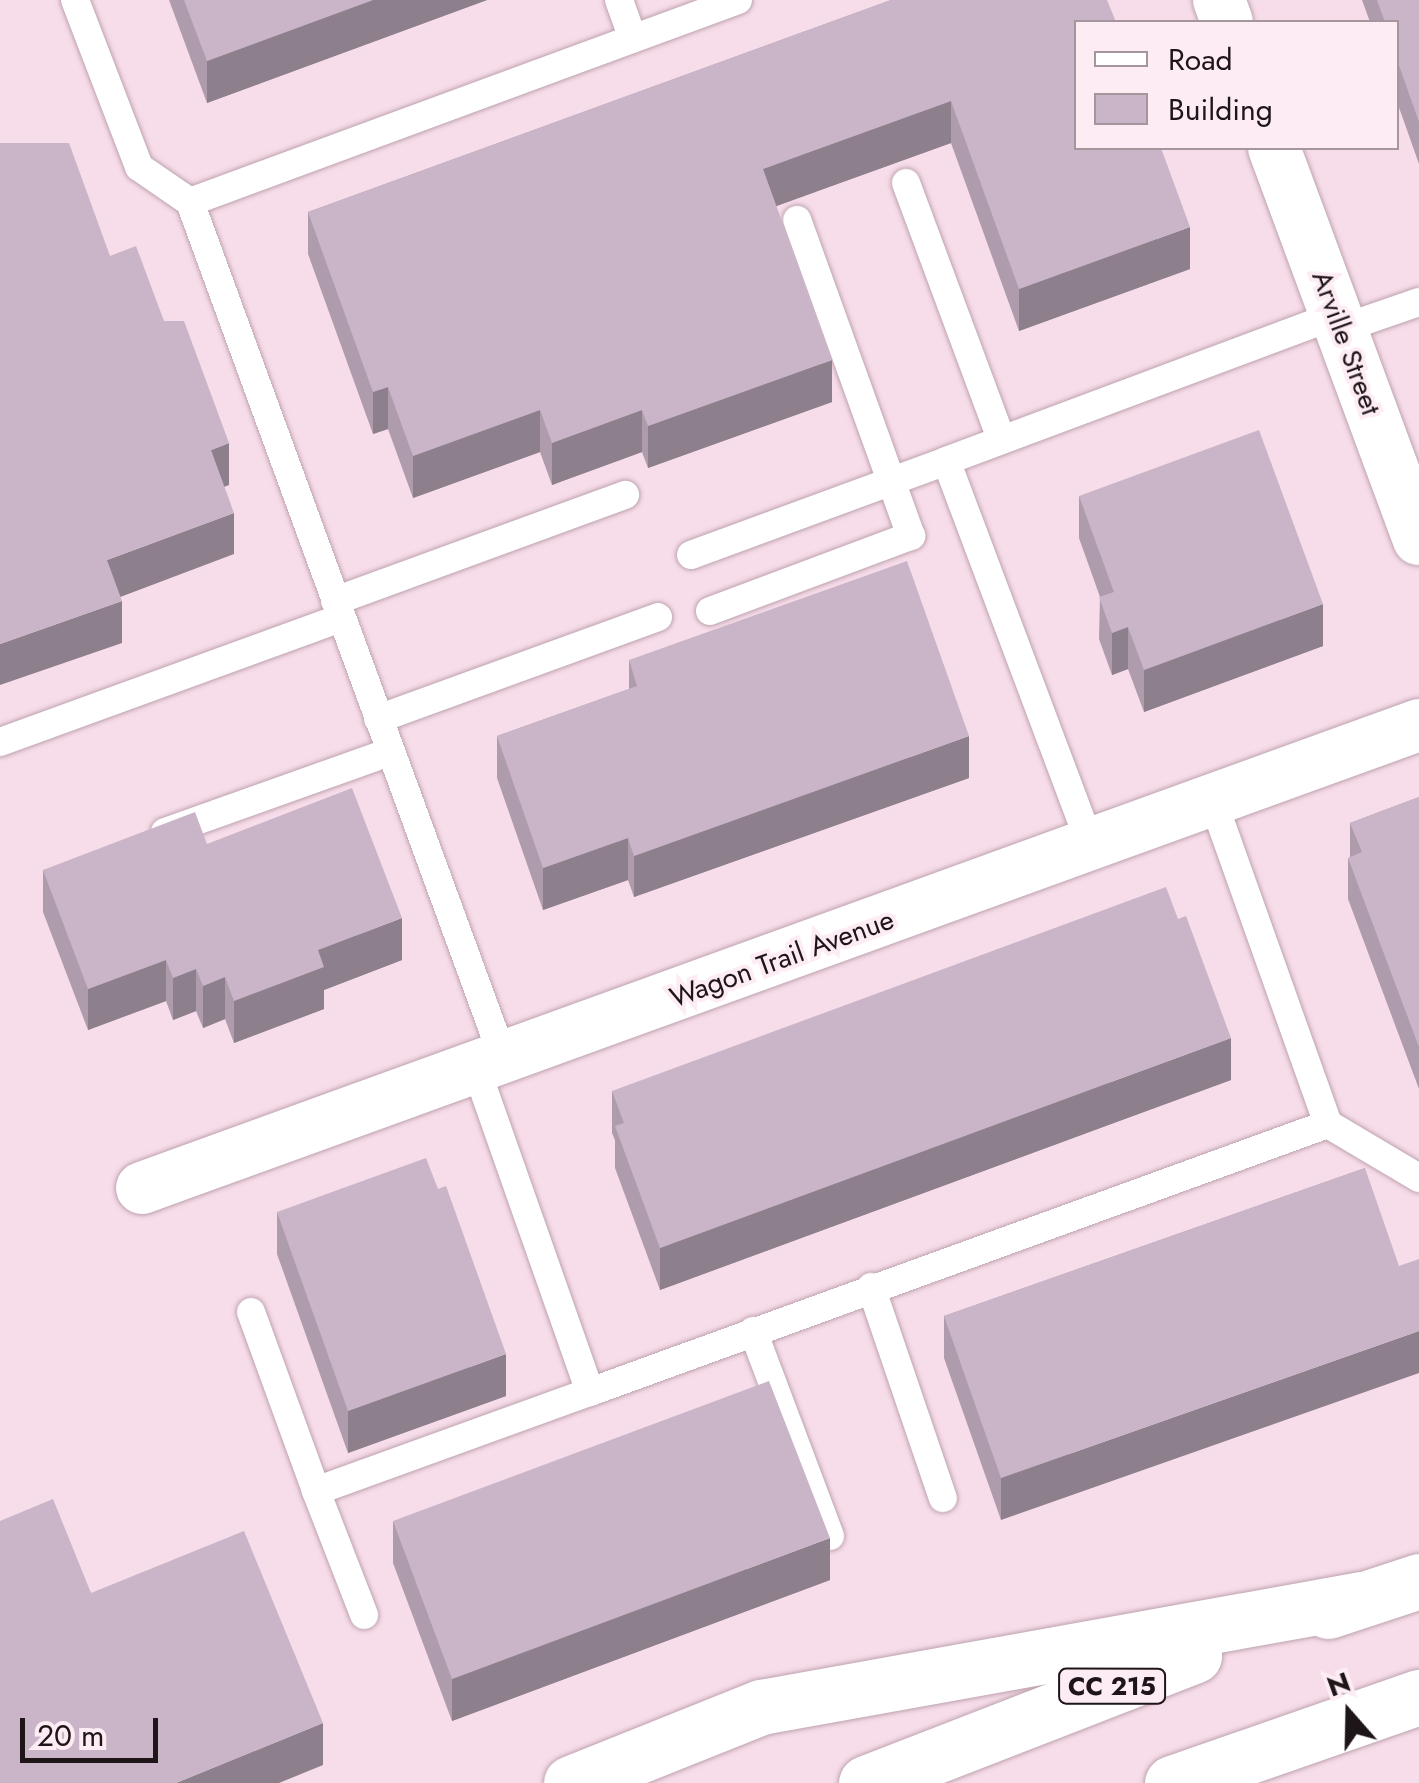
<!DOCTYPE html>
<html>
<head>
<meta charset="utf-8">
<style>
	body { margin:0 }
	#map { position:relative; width:1419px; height:1783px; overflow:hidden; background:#f7dce9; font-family:Jost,sans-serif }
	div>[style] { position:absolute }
	.roads { filter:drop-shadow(0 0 2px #bda3af) drop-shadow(0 0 2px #bda3af) }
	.lane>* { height:28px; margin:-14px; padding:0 14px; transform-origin:14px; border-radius:14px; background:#fff }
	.street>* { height:52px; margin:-26px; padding:0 26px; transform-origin:26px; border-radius:26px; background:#fff }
	.highway>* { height:55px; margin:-27.5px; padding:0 27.5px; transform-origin:27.5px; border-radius:27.5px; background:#fff }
	.wall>* { inset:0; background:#ae9cac }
	.shaded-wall>* { inset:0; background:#8d7f8c }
	.building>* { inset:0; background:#cab5c8 }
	span { translate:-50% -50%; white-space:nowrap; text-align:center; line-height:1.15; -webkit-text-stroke:8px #fdecf4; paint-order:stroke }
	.shield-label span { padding:2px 8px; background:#fdecf4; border:2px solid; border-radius:8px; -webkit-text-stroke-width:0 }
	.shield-label { font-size:25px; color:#1e1519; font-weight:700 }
	.street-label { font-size:28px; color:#1e1519 }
	.legend { position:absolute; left:1074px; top:20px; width:325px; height:130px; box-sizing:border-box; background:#fdecf4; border:2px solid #a4969c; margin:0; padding:12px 18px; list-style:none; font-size:30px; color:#1e1519 }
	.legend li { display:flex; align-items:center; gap:20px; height:50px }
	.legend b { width:50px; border:2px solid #a4969c }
	.north { position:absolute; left:1299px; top:1663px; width:100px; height:100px; -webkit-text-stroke:8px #fdecf4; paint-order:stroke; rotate:340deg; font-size:28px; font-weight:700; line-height:40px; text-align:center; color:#1e1519 }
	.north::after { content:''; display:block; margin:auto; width:35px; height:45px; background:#1e1519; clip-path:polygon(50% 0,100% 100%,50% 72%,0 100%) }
	.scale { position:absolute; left:20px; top:1718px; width:138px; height:45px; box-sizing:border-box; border:5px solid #1e1519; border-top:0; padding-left:12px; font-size:30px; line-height:35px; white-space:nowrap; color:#1e1519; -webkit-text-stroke:8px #fdecf4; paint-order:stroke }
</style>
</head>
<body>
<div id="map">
	<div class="roads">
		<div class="lane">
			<i style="left:75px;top:0;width:179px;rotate:69deg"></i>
			<i style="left:139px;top:167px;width:62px;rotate:34.5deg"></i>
			<i style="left:190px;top:202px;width:584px;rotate:-20.23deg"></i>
			<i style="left:619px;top:0;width:41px;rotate:70.3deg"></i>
			<i style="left:906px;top:183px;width:273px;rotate:69.6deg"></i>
			<i style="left:190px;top:202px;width:914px;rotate:69.9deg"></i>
			<i style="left:1341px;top:329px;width:83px;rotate:-19.1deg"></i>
			<i style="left:691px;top:555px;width:272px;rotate:-20.2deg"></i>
			<i style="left:335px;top:601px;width:309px;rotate:-20.1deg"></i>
			<i style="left:710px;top:611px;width:215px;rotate:-20.5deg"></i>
			<i style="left:911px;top:536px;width:336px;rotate:-109.8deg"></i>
			<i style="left:378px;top:719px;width:298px;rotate:-20deg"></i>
			<i style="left:0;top:742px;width:363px;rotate:-20deg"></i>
			<i style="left:165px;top:832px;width:239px;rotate:-19.6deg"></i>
			<i style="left:1091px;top:846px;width:411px;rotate:-110.6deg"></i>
			<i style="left:946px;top:461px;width:416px;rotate:-20.5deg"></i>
			<i style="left:1328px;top:1124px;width:106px;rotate:30.7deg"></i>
			<i style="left:871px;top:1287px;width:223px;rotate:71.2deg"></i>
			<i style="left:251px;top:1312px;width:190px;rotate:70deg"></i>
			<i style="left:316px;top:1491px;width:291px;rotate:-19.9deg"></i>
			<i style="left:590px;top:1392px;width:343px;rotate:-109.4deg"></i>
			<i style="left:753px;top:1331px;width:219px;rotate:69.4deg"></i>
			<i style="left:590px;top:1392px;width:785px;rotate:-19.96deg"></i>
			<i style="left:1328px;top:1124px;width:341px;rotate:-109.6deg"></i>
			<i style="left:316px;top:1491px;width:133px;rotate:68.8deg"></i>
		</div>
		<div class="street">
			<i style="left:1219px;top:0;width:23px;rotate:70deg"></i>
			<i style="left:1274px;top:148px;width:417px;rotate:69.7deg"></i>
			<i style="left:142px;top:1188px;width:1358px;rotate:-19.93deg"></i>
		</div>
		<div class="highway">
			<i style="left:1328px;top:1611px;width:96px;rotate:-18.2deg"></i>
			<i style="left:571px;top:1783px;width:205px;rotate:-21.8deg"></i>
			<i style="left:761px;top:1707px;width:611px;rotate:-10.19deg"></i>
			<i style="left:866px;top:1783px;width:352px;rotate:-21.2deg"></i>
			<i style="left:1172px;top:1783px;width:262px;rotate:-19.2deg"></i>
		</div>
	</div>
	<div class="wall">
		<i style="clip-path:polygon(169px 0,487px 0,207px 103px)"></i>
		<i style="clip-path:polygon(891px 0,1190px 269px,1019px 331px,951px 143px,776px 206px,832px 402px,648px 468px,642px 452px,552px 485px,540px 452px,413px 498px,388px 429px,373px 434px,308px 254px,308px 212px)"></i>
		<i style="clip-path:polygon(1362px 0,1419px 0,1419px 164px,1396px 99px,1396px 22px,1370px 22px)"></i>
		<i style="clip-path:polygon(1079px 496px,1323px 646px,1144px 712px,1128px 669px,1112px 675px,1099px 639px,1100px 597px,1079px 538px)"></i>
		<i style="clip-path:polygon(629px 660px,969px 778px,634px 897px,628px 880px,543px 910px,497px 778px,497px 736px,629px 689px)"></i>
		<i style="clip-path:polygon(1419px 797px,1419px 1089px,1348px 899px,1348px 858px,1350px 857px,1350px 823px)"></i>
		<i style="clip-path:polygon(207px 844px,402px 960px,324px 990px,324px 1009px,234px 1043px,225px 1019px,203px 1028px,196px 1011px,173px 1020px,166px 1001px,88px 1030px,43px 912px,43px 870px)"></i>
		<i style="clip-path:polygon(1231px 1080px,660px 1290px,615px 1168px,615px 1140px,612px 1133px,612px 1091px)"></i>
		<i style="clip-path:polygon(1365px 1168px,1001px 1520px,944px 1358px,944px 1316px)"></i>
		<i style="clip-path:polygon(277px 1212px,506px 1396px,348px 1453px,277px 1254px)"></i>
		<i style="clip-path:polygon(393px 1521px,830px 1580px,452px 1721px,393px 1563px)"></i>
	</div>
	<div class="shaded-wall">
		<i style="clip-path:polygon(373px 0,487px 0,207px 103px,207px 61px)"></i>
		<i style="clip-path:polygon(951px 101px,951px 143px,763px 211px,763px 169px)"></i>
		<i style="clip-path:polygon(1190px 227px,1190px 269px,1019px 331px,1019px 289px)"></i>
		<i style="clip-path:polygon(832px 360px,832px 402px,648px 468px,648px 426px)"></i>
		<i style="clip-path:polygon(388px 387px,388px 429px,373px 434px,373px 392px)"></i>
		<i style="clip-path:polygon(540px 410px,540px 452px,413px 498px,413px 456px)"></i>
		<i style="clip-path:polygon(642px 410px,642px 452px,552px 485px,552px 443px)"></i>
		<i style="clip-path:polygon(229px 443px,229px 485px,211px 492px,211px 450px)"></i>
		<i style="clip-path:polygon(234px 513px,234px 554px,107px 602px,107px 560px)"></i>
		<i style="clip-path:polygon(122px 601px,122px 643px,0 685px,0 644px)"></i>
		<i style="clip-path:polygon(1323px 604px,1323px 646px,1144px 712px,1144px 670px)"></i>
		<i style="clip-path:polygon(1128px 627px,1128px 669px,1112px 675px,1112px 633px)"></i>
		<i style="clip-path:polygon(969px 736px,969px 778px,634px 897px,634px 856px)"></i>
		<i style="clip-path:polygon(628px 838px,628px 880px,543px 910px,543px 868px)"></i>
		<i style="clip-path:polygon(402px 918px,402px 960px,324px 990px,324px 1009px,234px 1043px,234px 1001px,318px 950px)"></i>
		<i style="clip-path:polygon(166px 960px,166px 1001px,88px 1030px,88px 989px)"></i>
		<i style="clip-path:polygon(196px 969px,196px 1011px,173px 1020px,173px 978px)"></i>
		<i style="clip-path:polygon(225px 977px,225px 1019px,203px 1028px,203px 986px)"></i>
		<i style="clip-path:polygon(1231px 1038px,1231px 1080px,660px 1290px,660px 1248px)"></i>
		<i style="clip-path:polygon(1419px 1331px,1419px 1373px,1001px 1520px,1001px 1478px)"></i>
		<i style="clip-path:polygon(506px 1354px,506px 1396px,348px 1453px,348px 1411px)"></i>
		<i style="clip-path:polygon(830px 1538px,830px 1580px,452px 1721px,452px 1679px)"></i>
		<i style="clip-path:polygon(323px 1723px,323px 1765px,279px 1783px,176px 1783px)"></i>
	</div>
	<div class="building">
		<i style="clip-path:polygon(184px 0,373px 0,207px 61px)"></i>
		<i style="clip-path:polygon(891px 0,1107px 0,1116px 22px,1076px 22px,1076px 148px,1161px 148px,1190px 227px,1019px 289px,951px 101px,763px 169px,832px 360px,648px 426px,642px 410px,552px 443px,540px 410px,413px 456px,388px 387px,373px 392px,308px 212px)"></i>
		<i style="clip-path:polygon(1377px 0,1419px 0,1419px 122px,1396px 57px,1396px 22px,1385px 22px)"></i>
		<i style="clip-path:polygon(0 143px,69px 143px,110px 256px,136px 246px,164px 321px,184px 321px,229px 443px,211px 450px,234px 513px,107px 560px,122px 601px,0 644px)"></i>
		<i style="clip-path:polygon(1259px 430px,1323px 604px,1144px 670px,1128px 627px,1112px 633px,1099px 597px,1114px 592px,1079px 496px)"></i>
		<i style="clip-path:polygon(907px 561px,969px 736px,634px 856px,628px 838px,543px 868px,497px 736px,637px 686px,629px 660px)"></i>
		<i style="clip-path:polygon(352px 788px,402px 918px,318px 950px,324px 967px,234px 1001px,225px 977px,203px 986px,196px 969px,173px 978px,166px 960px,88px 989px,43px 870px,195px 812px,207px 844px)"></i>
		<i style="clip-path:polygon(1419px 797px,1419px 1047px,1348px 858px,1362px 852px,1350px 823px)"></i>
		<i style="clip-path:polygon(1166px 887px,1178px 919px,1186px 916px,1231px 1038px,660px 1248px,615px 1126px,624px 1123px,612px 1091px)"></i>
		<i style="clip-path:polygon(426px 1158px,438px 1189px,446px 1186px,506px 1354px,348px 1411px,277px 1212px)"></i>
		<i style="clip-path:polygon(1365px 1168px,1399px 1266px,1419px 1259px,1419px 1331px,1001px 1478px,944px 1316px)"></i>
		<i style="clip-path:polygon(769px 1381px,830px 1538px,452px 1679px,393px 1521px)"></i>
		<i style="clip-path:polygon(53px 1499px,91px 1593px,244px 1531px,323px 1723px,176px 1783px,0 1783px,0 1521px)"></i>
	</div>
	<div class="shield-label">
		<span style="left:1112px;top:1686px">CC 215</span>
	</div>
	<div class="street-label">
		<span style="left:1346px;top:343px;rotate:70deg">Arville Street</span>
		<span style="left:782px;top:959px;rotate:-20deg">Wagon Trail Avenue</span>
	</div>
	<ul class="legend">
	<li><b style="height:12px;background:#fff"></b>Road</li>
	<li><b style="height:28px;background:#cab5c8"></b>Building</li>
	</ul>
	<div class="north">N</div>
	<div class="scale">20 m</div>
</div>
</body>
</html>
